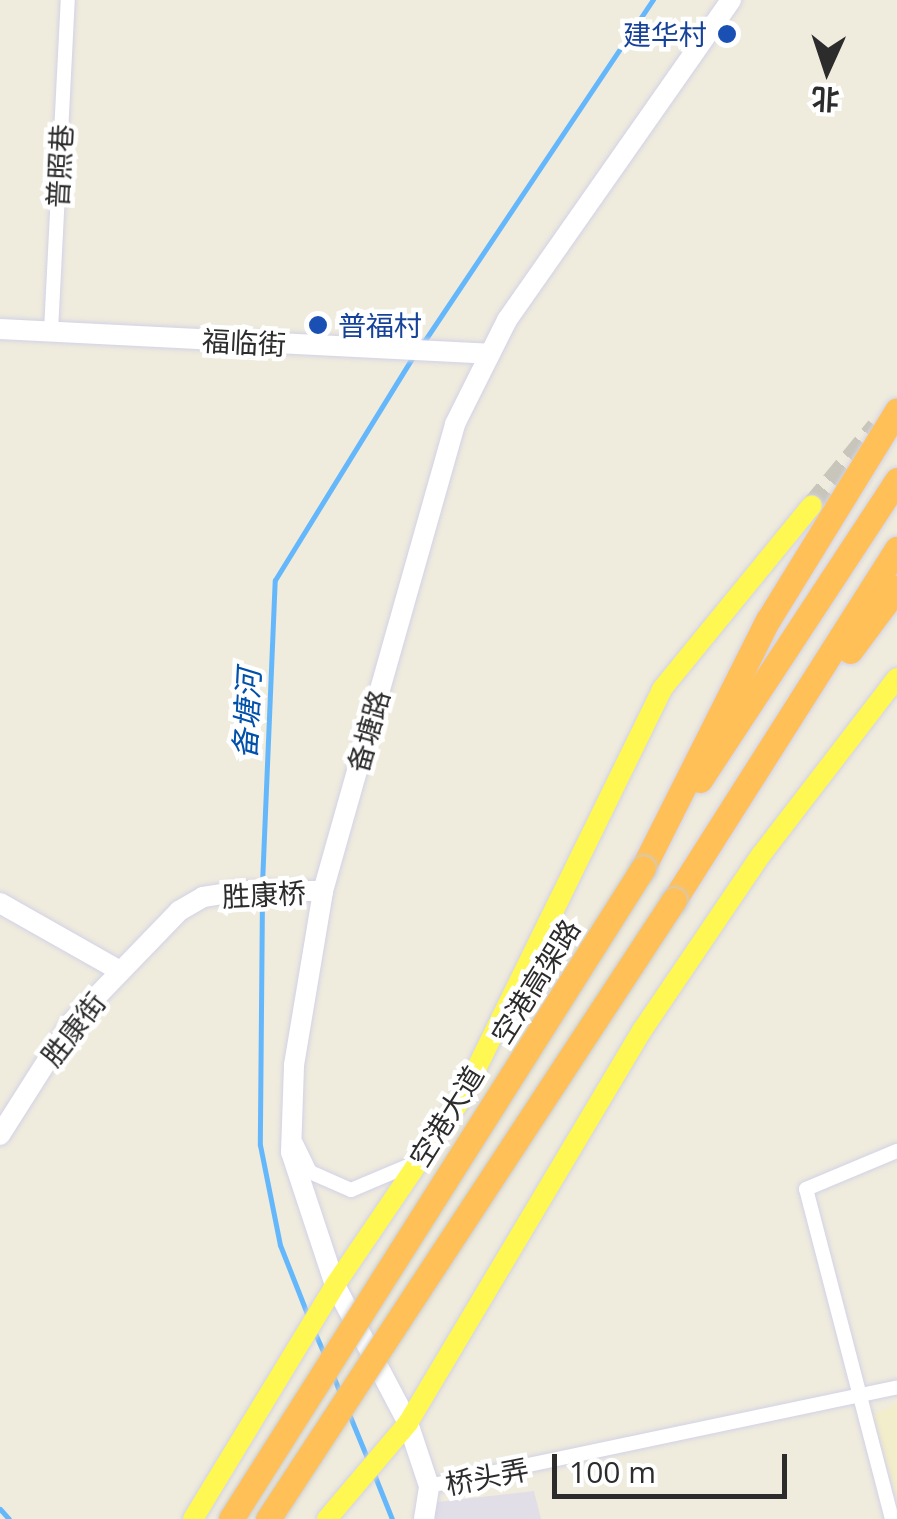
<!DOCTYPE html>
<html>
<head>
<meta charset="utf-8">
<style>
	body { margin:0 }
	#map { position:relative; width:897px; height:1519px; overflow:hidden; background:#efebdd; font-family:"Open Sans","Noto Sans SC",sans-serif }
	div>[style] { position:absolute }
	.industrial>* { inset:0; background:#e2dee7 }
	.education>* { inset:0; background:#f2edca }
	.stream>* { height:5px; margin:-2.5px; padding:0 2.5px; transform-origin:2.5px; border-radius:2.5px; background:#65b7fc }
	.primary-tunnel>* { height:20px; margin-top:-10px; transform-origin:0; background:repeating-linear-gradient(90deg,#c8c5ba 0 20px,transparent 0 30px) }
	.roads { filter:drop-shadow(0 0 2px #d2d2e6) drop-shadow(0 0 2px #d2d2e6) }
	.street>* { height:14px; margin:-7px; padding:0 7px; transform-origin:7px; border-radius:7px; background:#fff }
	.secondary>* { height:20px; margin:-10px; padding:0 10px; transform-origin:10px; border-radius:10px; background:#fff }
	.primary>* { height:20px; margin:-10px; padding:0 10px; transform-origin:10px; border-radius:10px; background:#fff752 }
	.highway>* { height:25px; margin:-12.5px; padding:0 12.5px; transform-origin:12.5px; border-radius:12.5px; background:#ffc058 }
	.bridges { filter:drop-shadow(0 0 2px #ccc) drop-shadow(0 0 2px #ccc) }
	.highway-bridge>* { height:25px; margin:-12.5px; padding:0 12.5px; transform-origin:12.5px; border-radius:12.5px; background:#ffc058 }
	.dots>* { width:28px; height:28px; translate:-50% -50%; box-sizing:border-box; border:5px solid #fff; border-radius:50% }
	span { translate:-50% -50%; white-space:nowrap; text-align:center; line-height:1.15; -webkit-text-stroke:9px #fff; paint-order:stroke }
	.transit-label { font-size:28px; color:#164399 }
	.right { translate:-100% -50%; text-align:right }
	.left { translate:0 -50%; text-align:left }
	.street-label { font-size:28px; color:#2c2c2c }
	.water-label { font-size:30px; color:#0050ac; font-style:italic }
	.north { position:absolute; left:777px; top:20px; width:100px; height:100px; -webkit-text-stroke:8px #fff; paint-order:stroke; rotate:183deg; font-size:28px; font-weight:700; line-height:40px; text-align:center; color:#2c2c2c }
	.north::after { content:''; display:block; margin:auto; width:35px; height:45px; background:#2c2c2c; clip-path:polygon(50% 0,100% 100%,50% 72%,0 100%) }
	.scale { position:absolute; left:552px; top:1454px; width:235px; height:45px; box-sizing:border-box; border:5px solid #2c2c2c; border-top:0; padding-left:12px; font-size:30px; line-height:35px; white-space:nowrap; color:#2c2c2c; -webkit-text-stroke:8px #fff; paint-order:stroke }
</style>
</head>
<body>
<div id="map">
	<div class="industrial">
		<i style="clip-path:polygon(534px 1491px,541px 1519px,436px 1519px,429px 1503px)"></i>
	</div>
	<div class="education">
		<i style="clip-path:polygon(897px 1403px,897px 1500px,873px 1415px)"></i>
	</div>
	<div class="stream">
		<i style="left:421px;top:346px;width:417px;rotate:-56.2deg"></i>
		<i style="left:262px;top:884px;width:304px;rotate:-87.6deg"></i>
		<i style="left:275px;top:580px;width:264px;rotate:-58.3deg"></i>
		<i style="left:262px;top:895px;width:250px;rotate:90.5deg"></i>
		<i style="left:260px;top:1145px;width:102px;rotate:78.7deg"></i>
		<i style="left:280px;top:1245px;width:76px;rotate:68.5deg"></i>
		<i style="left:314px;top:1331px;width:24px;rotate:66deg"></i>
		<i style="left:332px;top:1373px;width:24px;rotate:68deg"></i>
		<i style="left:349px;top:1414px;width:50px;rotate:67.6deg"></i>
		<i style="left:374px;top:1474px;width:48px;rotate:68.2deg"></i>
		<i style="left:0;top:1509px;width:13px;rotate:48deg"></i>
	</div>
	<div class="primary-tunnel">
		<i style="left:812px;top:505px;width:101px;rotate:-50.6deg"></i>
	</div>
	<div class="roads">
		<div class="street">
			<i style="left:51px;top:331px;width:331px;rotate:-87.1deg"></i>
			<i style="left:296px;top:1143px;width:32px;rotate:64deg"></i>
			<i style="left:310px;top:1172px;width:45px;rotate:23.7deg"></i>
			<i style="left:351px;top:1190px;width:69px;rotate:-22.9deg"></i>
			<i style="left:429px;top:1486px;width:478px;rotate:-11.9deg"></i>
			<i style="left:892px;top:1519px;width:341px;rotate:-104.6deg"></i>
			<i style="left:806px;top:1189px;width:99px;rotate:-22.7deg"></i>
		</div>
		<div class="secondary">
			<i style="left:0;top:329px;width:490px;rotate:2.9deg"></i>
			<i style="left:0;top:903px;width:138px;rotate:29.5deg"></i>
			<i style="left:0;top:1135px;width:133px;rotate:-57.6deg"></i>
			<i style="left:71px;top:1023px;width:156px;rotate:-46deg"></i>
			<i style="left:179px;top:911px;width:28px;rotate:-30deg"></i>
			<i style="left:203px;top:897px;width:36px;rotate:-9deg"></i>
			<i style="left:239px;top:891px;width:84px"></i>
			<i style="left:424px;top:1519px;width:33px;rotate:-81deg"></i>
			<i style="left:429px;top:1486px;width:66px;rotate:-108.4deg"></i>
			<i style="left:408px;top:1423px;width:156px;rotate:-117.9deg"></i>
			<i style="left:335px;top:1285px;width:140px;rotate:-108.3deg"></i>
			<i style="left:291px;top:1152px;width:87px;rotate:-88deg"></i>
			<i style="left:294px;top:1065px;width:176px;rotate:-80.5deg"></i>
			<i style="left:323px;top:891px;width:485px;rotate:-74.2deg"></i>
			<i style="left:455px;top:424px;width:116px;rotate:-63.4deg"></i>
			<i style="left:507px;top:320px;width:391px;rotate:-55deg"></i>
		</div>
		<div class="primary">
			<i style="left:193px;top:1519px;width:274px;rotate:-58.7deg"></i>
			<i style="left:335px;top:1285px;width:226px;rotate:-55.8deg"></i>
			<i style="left:462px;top:1098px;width:455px;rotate:-63.9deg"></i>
			<i style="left:662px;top:689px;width:237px;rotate:-50.8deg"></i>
			<i style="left:327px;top:1519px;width:126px;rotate:-49.8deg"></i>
			<i style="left:408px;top:1423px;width:459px;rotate:-59.2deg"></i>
			<i style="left:643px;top:1029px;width:210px;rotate:-55.9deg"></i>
			<i style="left:761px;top:855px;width:223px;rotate:-52.5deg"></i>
		</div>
		<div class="highway">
			<i style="left:850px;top:651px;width:79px;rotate:-53.3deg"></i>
			<i style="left:700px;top:780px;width:359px;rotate:-56.7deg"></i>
			<i style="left:643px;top:868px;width:278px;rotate:-63.3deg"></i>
			<i style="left:768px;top:620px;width:246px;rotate:-58.4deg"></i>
			<i style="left:674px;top:900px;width:416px;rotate:-57.6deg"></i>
		</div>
	</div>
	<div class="bridges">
		<div class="highway-bridge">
			<i style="left:231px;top:1519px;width:770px;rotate:-57.67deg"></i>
			<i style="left:268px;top:1519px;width:740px;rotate:-56.74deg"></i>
		</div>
	</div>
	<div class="dots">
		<i style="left:727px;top:34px;background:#1a4fb4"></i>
		<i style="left:318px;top:325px;background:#1a4fb4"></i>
	</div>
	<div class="transit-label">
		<span class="right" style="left:707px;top:34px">建华村</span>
		<span class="left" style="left:338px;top:325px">普福村</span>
	</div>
	<div class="street-label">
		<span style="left:59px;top:166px;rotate:-87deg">普照巷</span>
		<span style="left:244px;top:342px;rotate:3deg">福临街</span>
		<span style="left:368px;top:731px;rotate:-74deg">备塘路</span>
		<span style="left:264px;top:894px;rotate:-3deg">胜康桥</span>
		<span style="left:535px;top:981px;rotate:-58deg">空港高架路</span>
		<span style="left:73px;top:1029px;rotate:-52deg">胜康街</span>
		<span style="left:446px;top:1116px;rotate:-58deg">空港大道</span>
		<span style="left:487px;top:1476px;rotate:-11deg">桥头弄</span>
	</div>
	<div class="water-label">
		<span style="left:247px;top:714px;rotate:-87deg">备塘河</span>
	</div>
	<div class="north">北</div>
	<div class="scale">100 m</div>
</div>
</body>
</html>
